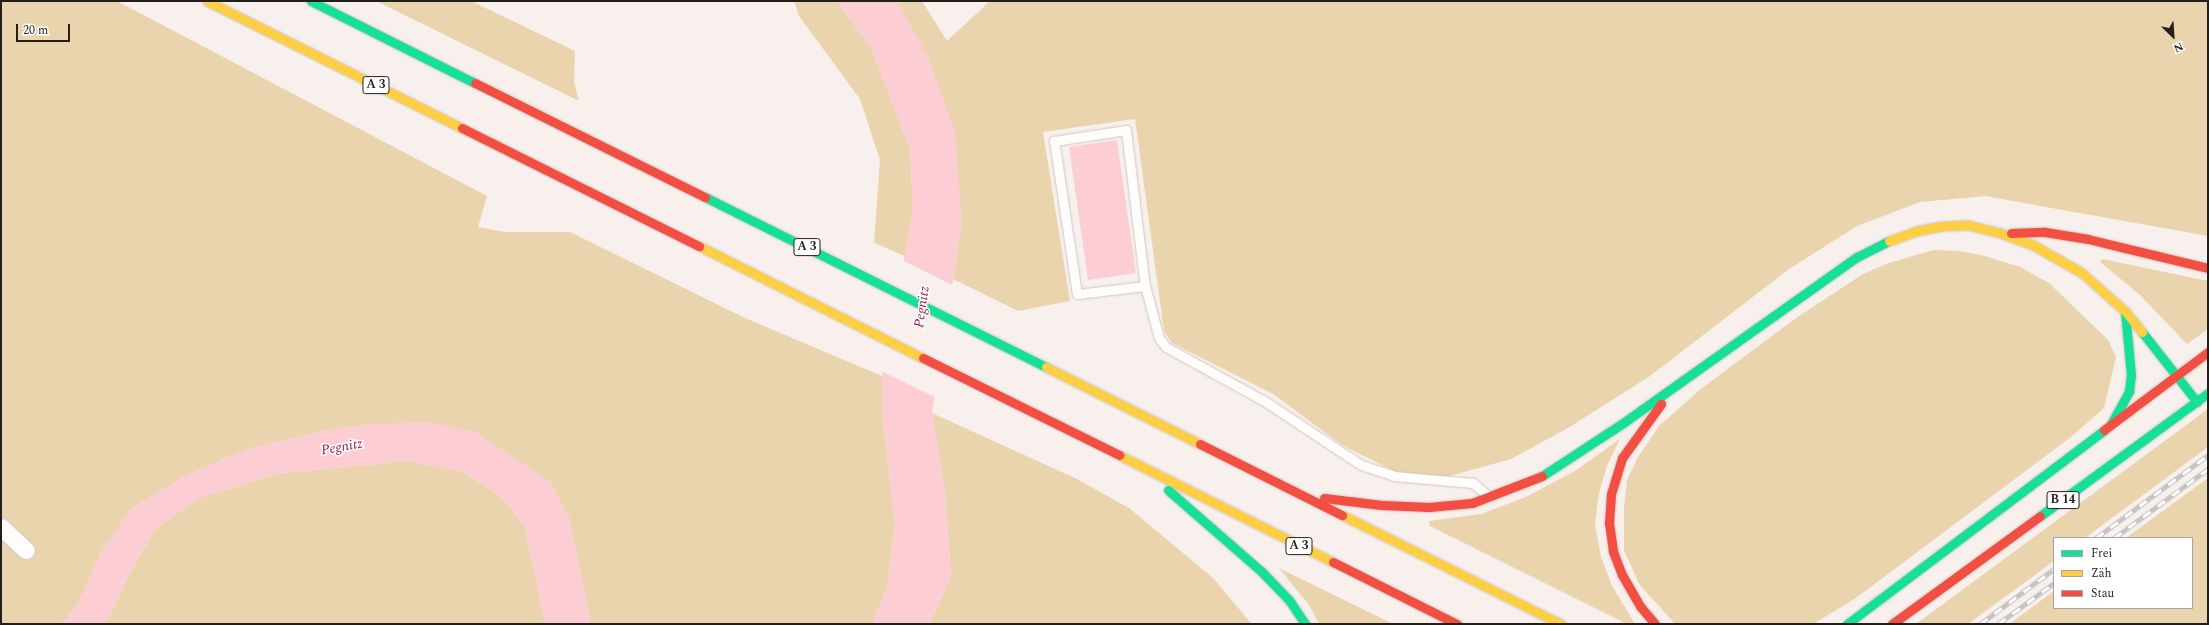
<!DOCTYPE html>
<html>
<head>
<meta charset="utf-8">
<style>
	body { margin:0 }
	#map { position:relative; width:2209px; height:625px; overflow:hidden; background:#f8f0ed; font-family:Spectral,serif }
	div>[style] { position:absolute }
	.green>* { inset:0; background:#e9d4ad }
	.water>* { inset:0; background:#fcced3 }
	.pier>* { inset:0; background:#f8f0ed }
	.roads { filter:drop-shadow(0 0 1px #cec7c4) drop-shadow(0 0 1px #cec7c4) }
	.lane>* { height:9px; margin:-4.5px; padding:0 4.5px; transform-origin:4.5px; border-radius:4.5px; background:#fefdfc }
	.street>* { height:17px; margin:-8.5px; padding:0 8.5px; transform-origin:8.5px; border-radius:8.5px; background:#fefdfc }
	.fast>* { height:9px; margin:-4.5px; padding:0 4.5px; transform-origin:4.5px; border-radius:4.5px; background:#16e098 }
	.slow>* { height:9px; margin:-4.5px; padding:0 4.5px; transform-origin:4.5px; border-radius:4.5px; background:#ffcf43 }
	.jam>* { height:9px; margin:-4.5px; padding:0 4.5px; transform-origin:4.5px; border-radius:4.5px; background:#f24e42 }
	.rail>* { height:4.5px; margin-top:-2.25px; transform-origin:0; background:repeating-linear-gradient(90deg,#fff 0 9px,#c4c2c2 0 18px); box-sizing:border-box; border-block:1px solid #c4c2c2 }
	span { translate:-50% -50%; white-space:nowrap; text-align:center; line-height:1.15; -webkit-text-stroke:3px #fff; paint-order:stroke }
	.shield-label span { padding:1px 3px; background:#fff; border:1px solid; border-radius:3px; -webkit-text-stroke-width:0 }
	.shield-label { font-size:12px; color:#241e1b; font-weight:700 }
	.water-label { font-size:14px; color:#911e41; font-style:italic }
	.frame { position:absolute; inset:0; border:2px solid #241e1b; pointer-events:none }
	.legend { position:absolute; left:2053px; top:537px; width:140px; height:72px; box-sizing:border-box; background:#fff; border:1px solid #a7a5a4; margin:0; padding:5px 7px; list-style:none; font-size:12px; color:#241e1b }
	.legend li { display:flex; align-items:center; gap:8px; height:20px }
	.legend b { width:20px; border:1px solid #a7a5a4 }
	.north { position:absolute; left:2153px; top:16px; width:40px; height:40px; -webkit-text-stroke:3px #fff; paint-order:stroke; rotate:155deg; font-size:11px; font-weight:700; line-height:16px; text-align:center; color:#241e1b }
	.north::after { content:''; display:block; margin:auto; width:14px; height:18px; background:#241e1b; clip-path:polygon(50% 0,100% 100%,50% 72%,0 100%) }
	.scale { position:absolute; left:16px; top:24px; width:54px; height:18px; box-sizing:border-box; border:2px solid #241e1b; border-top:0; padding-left:5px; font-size:12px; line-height:14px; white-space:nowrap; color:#241e1b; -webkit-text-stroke:3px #fff; paint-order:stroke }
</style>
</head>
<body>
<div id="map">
	<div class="green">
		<i style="clip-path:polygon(1px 1px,117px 1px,487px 196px,478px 227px,504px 232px,570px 232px,745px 318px,882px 376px,882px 411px,895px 524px,887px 587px,872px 624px,591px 624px,569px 518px,550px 482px,473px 431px,373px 424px,327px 430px,247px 449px,182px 478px,131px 509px,101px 553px,78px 604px,62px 624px,1px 624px,1px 529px,38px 556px,1px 519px)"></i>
		<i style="clip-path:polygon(376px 1px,471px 1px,575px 51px,574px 82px,579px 101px)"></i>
		<i style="clip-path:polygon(794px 1px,837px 1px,871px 48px,910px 148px,913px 210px,905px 256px,874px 243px,880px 160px,860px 99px,799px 16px)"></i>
		<i style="clip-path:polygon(897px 1px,922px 1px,947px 41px,990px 1px,2208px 1px,2208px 236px,1985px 196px,1920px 202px,1857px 226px,1789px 269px,1650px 376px,1568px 428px,1511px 459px,1439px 479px,1394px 471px,1342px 445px,1273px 394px,1172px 343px,1164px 331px,1135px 119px,1043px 132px,1070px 301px,1018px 311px,953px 279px,962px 223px)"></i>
		<i style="clip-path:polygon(1933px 250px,1960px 251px,1985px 256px,2020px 267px,2049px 283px,2108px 340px,2116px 357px,2104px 408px,2071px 437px,1856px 598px,1813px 624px,1675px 624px,1639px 584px,1624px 550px,1624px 507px,1627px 480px,1638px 457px,1659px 426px,1702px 388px,1799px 316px,1863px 274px,1886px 264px)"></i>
		<i style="clip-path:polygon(2102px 259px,2208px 281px,2208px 329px,2187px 344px,2140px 295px,2100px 262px)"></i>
		<i style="clip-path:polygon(2208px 409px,2208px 447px,2085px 538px,2054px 538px,2054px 561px,1968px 624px,1916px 624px)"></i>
		<i style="clip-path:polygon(932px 413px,1077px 479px,1129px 508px,1213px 578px,1252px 624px,929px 624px,951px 577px,945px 493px)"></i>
		<i style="clip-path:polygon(1620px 439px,1607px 466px,1599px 493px,1595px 524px,1601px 557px,1612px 586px,1635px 624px,1627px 624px,1430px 526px,1429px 521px,1481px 514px,1526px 497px,1575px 471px)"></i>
		<i style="clip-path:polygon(407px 461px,462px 471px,503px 498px,525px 527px,545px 624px,106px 624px,127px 578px,156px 528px,201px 497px,282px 473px)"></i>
		<i style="clip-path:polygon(2208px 478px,2208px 624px,2009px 624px,2054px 591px,2054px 608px,2192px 608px,2192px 538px,2126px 538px)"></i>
		<i style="clip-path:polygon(1279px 568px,1393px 624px,1319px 624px,1309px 605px)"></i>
	</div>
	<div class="water">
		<i style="clip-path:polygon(837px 1px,897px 1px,928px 57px,955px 132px,962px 223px,932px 413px,945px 493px,951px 577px,929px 624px,872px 624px,887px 587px,895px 524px,882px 411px,882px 376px,913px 210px,910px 148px,871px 48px)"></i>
		<i style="clip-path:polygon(1117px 140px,1136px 273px,1088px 280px,1069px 147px)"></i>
		<i style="clip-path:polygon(429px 422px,473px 431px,550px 482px,569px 518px,591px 624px,545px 624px,525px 527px,503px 498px,462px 471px,407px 461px,282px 473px,201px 497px,156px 528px,127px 578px,106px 624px,62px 624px,78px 604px,101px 553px,131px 509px,182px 478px,247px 449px,327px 430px,373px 424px)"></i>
	</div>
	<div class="pier">
		<i style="clip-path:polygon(902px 260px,954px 286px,937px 398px,881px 371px)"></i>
	</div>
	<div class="roads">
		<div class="lane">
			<i style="left:1145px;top:286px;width:68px;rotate:173.3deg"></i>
			<i style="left:1077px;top:294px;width:155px;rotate:-98.5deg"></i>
			<i style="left:1054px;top:141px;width:73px;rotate:-8.7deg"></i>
			<i style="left:1126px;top:130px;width:157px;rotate:83.1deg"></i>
			<i style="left:1145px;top:286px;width:54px;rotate:74.9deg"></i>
			<i style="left:1159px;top:338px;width:11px;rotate:52deg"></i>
			<i style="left:1166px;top:347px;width:114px;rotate:28.8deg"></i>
			<i style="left:1266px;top:402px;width:114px;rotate:33.6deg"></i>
			<i style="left:1361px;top:465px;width:35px;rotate:18deg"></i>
			<i style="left:1394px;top:476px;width:79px;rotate:5.1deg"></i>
			<i style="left:1473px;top:483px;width:20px;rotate:41deg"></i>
		</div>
		<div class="street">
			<i style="left:1px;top:527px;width:34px;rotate:43deg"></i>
		</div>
		<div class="fast">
			<i style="left:311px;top:1px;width:183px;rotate:26.6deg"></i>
			<i style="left:705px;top:197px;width:381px;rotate:26.5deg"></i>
			<i style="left:2142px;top:332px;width:89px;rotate:51.8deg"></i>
			<i style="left:2111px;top:424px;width:38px;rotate:-61deg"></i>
			<i style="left:2129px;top:391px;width:16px;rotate:-83deg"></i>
			<i style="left:2131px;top:375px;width:63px;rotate:-95.4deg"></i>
			<i style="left:1542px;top:476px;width:97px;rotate:-33.2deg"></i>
			<i style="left:1623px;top:423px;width:287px;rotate:-35.4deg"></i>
			<i style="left:1857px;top:257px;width:36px;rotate:-27deg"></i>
			<i style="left:1168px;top:490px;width:125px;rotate:41.1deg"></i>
			<i style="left:1262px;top:572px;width:39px;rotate:46deg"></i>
			<i style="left:1289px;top:600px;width:29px;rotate:56deg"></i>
			<i style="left:2040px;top:516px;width:208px;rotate:-36.2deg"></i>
			<i style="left:1847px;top:624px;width:322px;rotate:-37deg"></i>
		</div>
		<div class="slow">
			<i style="left:207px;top:1px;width:285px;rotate:26.5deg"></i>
			<i style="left:1889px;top:241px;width:29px;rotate:-20deg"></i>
			<i style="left:1916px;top:231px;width:26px;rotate:-11deg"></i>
			<i style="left:1942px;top:226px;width:26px;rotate:-2deg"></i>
			<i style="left:1968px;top:225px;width:33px;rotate:14deg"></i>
			<i style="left:2000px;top:233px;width:35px;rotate:20deg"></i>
			<i style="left:2033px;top:245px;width:56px;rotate:29.7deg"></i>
			<i style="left:2082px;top:273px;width:57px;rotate:41.5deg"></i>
			<i style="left:2125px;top:311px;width:27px;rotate:51deg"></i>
			<i style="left:699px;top:246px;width:250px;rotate:26.6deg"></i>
			<i style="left:1046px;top:367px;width:172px;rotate:26.6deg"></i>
			<i style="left:1119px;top:455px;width:239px;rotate:26.6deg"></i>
			<i style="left:1342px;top:515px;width:245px;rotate:26.5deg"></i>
		</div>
		<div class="jam">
			<i style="left:475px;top:83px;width:257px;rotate:26.4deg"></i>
			<i style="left:462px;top:128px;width:265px;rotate:26.5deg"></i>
			<i style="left:2011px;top:233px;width:34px;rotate:-2deg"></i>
			<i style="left:2045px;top:232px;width:44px;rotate:9.2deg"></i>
			<i style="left:2088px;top:239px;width:123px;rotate:13.6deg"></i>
			<i style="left:923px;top:358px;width:219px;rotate:26.3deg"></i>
			<i style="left:2104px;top:430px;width:130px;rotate:-36.9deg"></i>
			<i style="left:1200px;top:444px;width:159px;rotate:26.6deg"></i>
			<i style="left:1324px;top:498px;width:58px;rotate:6.9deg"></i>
			<i style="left:1382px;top:505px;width:47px;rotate:2.4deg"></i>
			<i style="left:1429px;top:507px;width:43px;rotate:-5.3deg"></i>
			<i style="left:1472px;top:503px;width:75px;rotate:-21.1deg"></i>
			<i style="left:1333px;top:562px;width:139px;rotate:26.6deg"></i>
			<i style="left:1655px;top:624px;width:23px;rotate:-130deg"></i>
			<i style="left:1640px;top:606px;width:36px;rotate:-120deg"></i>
			<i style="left:1622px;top:575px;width:26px;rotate:-111deg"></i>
			<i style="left:1613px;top:551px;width:28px;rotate:-98deg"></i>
			<i style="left:1609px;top:523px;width:29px;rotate:-86deg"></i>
			<i style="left:1611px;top:494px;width:38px;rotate:-73deg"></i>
			<i style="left:1622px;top:458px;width:67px;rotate:-54.2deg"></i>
			<i style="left:1892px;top:624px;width:183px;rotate:-36.1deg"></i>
		</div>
	</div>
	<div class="rail">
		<i style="left:2096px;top:538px;width:139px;rotate:-36.5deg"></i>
		<i style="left:2114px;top:538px;width:117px;rotate:-36.3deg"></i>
		<i style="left:1980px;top:624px;width:92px;rotate:-36.6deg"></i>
		<i style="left:1998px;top:624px;width:69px;rotate:-36.2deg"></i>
	</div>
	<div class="shield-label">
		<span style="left:376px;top:85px">A 3</span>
		<span style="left:807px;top:247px">A 3</span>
		<span style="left:2063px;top:500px">B 14</span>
		<span style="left:1299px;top:546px">A 3</span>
	</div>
	<div class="water-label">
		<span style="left:922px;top:307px;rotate:-82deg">Pegnitz</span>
		<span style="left:342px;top:447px;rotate:-10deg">Pegnitz</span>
	</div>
	<div class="frame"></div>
	<ul class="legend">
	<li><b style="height:5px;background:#16e098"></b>Frei</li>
	<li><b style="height:5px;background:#ffcf43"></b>Zäh</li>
	<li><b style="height:5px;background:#f24e42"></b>Stau</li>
	</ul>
	<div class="north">N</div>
	<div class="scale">20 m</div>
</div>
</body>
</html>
